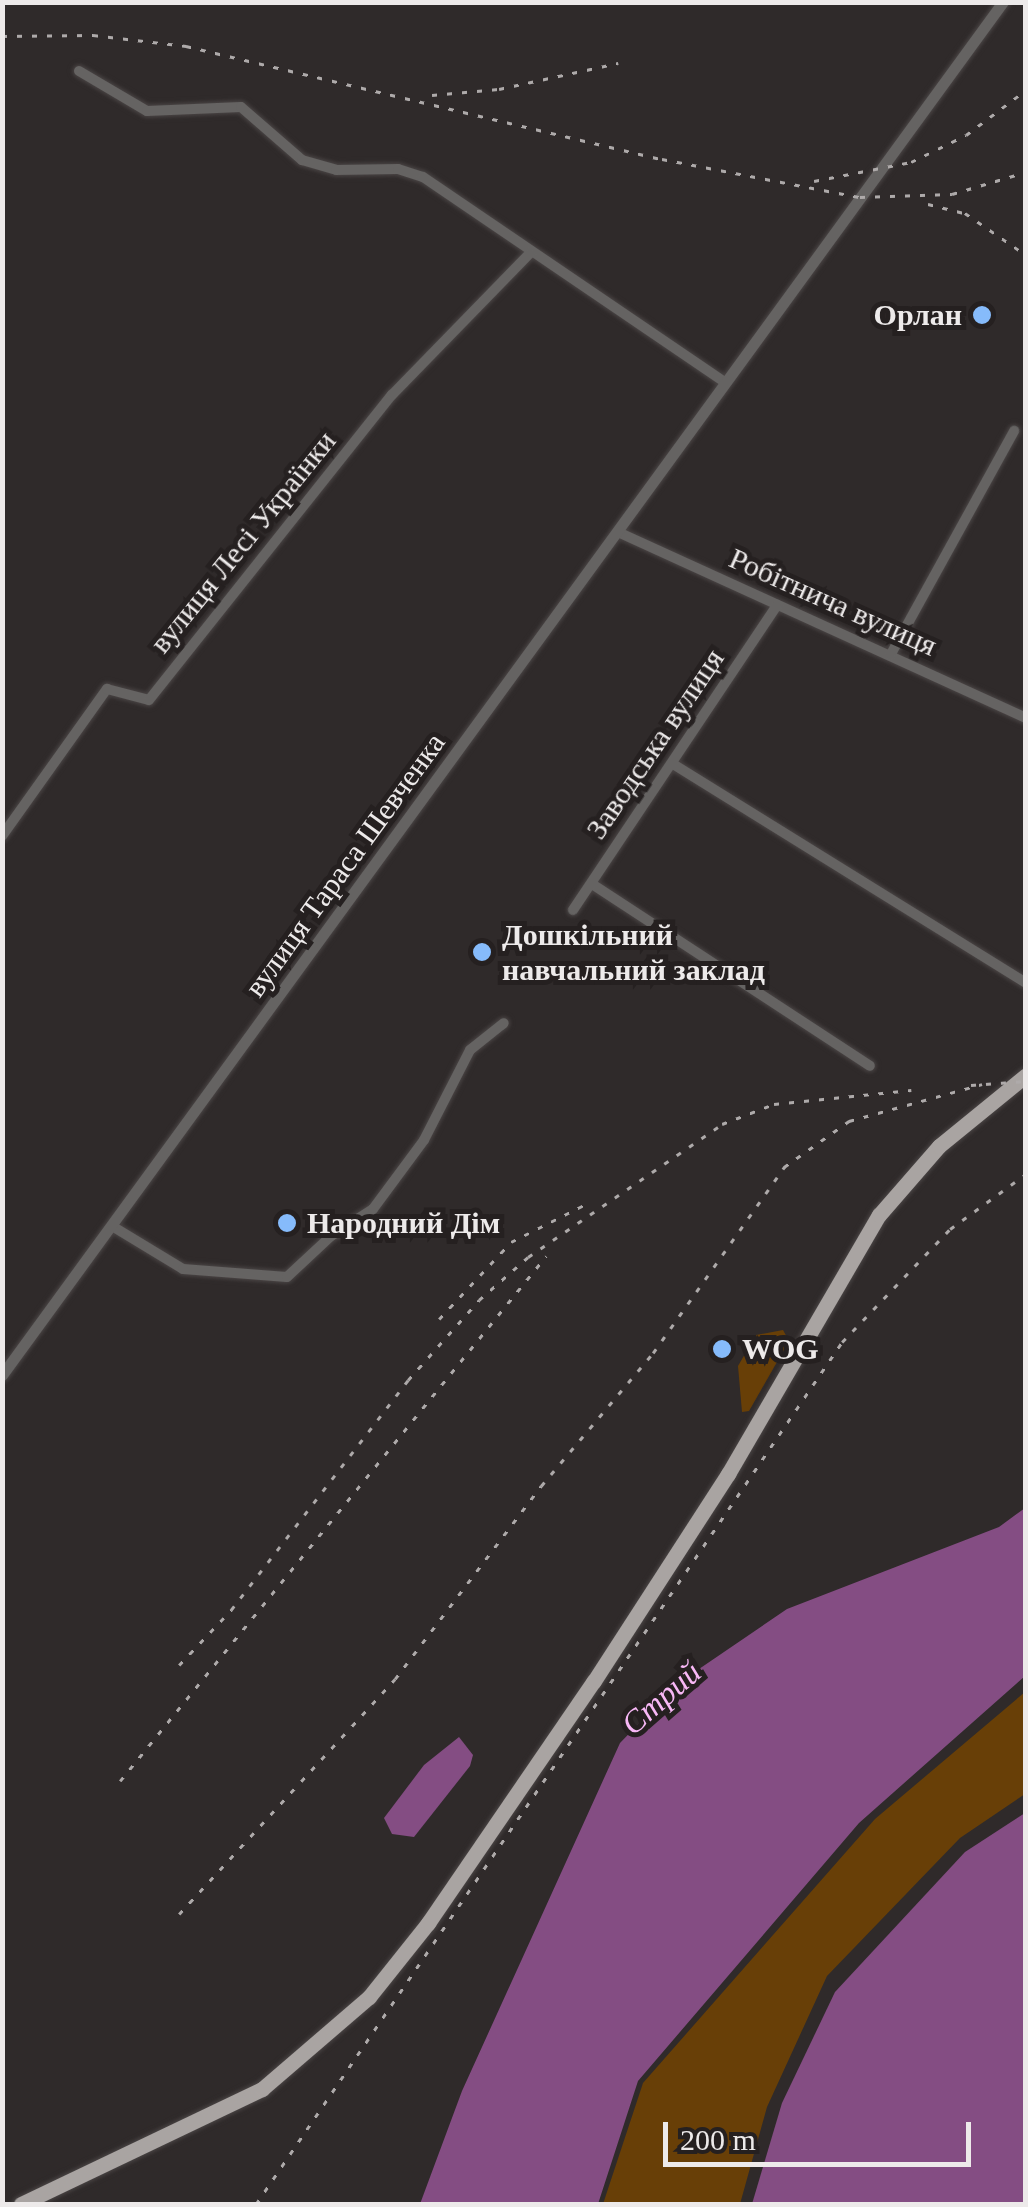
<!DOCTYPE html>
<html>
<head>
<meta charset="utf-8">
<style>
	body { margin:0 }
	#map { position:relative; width:1028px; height:2207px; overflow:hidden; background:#2f2a2a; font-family:"Times New Roman",serif }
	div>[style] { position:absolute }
	.green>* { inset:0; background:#683f07 }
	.water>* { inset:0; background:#844d83 }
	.roads { filter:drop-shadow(0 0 2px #4a4545) drop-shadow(0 0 2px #4a4545) }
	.minor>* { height:10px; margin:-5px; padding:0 5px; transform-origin:5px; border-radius:5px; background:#656362 }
	.tertiary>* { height:11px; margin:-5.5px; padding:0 5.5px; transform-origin:5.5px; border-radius:5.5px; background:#656362 }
	.trunk>* { height:15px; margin:-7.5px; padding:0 7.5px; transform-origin:7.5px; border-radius:7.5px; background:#a9a4a2 }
	.rail>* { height:2.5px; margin-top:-1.25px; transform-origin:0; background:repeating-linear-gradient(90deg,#aeaaaa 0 5px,transparent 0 15px) }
	.dots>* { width:28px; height:28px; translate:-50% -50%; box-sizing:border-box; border:5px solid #252020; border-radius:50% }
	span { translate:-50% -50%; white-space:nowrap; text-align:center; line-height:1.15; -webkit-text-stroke:10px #252020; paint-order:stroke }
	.poi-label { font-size:30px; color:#edeaea; font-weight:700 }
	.right { translate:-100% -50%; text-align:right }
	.left { translate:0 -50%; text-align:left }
	.street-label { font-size:30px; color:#edeaea }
	.water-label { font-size:32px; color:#f8b8f6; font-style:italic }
	.frame { position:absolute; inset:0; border:5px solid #edeaea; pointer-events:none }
	.scale { position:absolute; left:663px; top:2122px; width:308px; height:45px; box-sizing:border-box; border:5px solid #edeaea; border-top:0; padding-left:12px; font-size:30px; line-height:35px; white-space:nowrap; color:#edeaea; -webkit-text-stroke:8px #252020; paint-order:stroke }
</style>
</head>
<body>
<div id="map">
	<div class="green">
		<i style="clip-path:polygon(783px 1330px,789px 1341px,749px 1411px,742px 1412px,738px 1366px,756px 1335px)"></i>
		<i style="clip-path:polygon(1025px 1692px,1025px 1794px,960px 1838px,827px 1976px,767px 2107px,740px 2204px,603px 2204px,643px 2083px,875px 1819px)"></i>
	</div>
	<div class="water">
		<i style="clip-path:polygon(1025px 1508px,1025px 1676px,859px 1823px,638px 2081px,598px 2204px,420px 2204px,462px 2091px,620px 1743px,677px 1684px,787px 1609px,999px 1527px)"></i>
		<i style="clip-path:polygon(459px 1737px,473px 1755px,470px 1766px,414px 1837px,392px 1834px,384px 1818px,424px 1765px)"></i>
		<i style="clip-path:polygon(1025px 1813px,1025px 2204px,752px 2204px,782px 2103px,835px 1992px,965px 1852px)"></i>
	</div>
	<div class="roads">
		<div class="minor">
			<i style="left:79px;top:71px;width:79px;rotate:30.5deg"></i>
			<i style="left:147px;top:111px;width:94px;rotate:-2.4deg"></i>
			<i style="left:241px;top:107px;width:81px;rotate:41deg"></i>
			<i style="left:302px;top:160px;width:35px;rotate:16deg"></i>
			<i style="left:336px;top:170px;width:62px;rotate:-0.9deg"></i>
			<i style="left:398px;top:169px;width:26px;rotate:18deg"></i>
			<i style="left:423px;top:177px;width:366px;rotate:34.2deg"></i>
			<i style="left:618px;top:532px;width:448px;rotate:24.5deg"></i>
			<i style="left:891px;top:654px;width:255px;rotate:-61.1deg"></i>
			<i style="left:673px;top:764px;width:415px;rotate:31.8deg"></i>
			<i style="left:2px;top:836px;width:181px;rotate:-54.5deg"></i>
			<i style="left:107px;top:689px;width:43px;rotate:14.7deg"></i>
			<i style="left:149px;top:700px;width:390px;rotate:-51.5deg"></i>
			<i style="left:392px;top:395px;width:198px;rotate:-45.8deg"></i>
			<i style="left:592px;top:884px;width:332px;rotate:33.2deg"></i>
			<i style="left:573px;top:910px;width:367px;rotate:-56.2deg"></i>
			<i style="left:112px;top:1226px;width:83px;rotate:31.2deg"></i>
			<i style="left:183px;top:1269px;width:104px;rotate:4.4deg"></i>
			<i style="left:287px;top:1277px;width:60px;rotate:-43deg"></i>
			<i style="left:331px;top:1236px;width:50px;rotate:-32.7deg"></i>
			<i style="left:373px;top:1209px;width:86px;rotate:-53.5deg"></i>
			<i style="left:424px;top:1140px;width:101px;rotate:-62.9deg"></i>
			<i style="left:470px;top:1050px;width:43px;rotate:-38.5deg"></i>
		</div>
		<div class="tertiary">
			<i style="left:2px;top:1375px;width:1699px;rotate:-53.91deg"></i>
		</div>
		<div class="trunk">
			<i style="left:21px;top:2204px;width:267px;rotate:-25.5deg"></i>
			<i style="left:262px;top:2089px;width:141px;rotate:-40.7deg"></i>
			<i style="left:369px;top:1997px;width:95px;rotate:-51.4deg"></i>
			<i style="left:428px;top:1923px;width:293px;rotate:-55.6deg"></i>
			<i style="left:594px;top:1681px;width:247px;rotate:-57.1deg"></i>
			<i style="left:728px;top:1474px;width:300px;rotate:-59.8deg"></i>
			<i style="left:879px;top:1215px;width:91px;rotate:-49deg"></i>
			<i style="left:939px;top:1146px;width:112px;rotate:-39.2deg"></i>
		</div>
	</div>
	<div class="rail">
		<i style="left:2px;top:36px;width:91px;rotate:-0.6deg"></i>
		<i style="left:93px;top:35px;width:94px;rotate:6.7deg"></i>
		<i style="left:186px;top:46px;width:489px;rotate:13.4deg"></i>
		<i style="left:662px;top:159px;width:202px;rotate:10.9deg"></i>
		<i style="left:860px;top:197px;width:92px;rotate:-1.9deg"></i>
		<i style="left:952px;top:194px;width:77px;rotate:-16.6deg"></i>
		<i style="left:432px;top:95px;width:67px;rotate:-5.1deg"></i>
		<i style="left:499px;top:89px;width:122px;rotate:-12.3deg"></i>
		<i style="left:814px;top:181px;width:99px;rotate:-11.1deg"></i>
		<i style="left:911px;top:162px;width:61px;rotate:-26.1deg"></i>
		<i style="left:966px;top:135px;width:75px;rotate:-36.9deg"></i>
		<i style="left:928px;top:204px;width:38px;rotate:14deg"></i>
		<i style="left:965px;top:213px;width:74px;rotate:34.5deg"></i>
		<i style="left:971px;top:1085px;width:55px;rotate:-4.2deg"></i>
		<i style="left:439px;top:1319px;width:105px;rotate:-46.9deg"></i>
		<i style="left:511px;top:1242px;width:84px;rotate:-26.9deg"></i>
		<i style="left:179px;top:1665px;width:76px;rotate:-46.6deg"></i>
		<i style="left:231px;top:1610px;width:290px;rotate:-52.4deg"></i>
		<i style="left:408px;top:1380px;width:107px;rotate:-48.4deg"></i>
		<i style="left:479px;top:1300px;width:65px;rotate:-41.3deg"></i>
		<i style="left:528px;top:1257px;width:235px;rotate:-34.4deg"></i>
		<i style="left:722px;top:1124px;width:56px;rotate:-21deg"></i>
		<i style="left:774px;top:1104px;width:138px;rotate:-5.8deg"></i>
		<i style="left:120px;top:1781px;width:676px;rotate:-50.94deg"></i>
		<i style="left:179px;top:1914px;width:319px;rotate:-47.4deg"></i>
		<i style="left:395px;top:1679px;width:242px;rotate:-52.9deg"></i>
		<i style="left:541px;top:1486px;width:174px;rotate:-49.9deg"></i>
		<i style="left:653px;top:1353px;width:228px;rotate:-54.8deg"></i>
		<i style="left:784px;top:1167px;width:80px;rotate:-35.3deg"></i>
		<i style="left:849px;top:1121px;width:138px;rotate:-15.5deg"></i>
		<i style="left:256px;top:2204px;width:1042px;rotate:-55.79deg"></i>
		<i style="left:842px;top:1342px;width:156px;rotate:-46.3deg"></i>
		<i style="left:950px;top:1229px;width:94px;rotate:-35.9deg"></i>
	</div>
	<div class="dots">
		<i style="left:982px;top:315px;background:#86bbfb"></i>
		<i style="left:482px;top:952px;background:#86bbfb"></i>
		<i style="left:287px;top:1223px;background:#86bbfb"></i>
		<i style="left:722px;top:1349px;background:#86bbfb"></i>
	</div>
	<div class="poi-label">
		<span class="right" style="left:962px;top:315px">Орлан</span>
		<span class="left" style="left:502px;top:952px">Дошкільний<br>навчальний заклад</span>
		<span class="left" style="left:307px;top:1223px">Народний Дім</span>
		<span class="left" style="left:742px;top:1349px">WOG</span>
	</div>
	<div class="street-label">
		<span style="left:243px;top:542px;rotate:-51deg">вулиця Лесі Українки</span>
		<span style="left:833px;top:602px;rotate:24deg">Робітнича вулиця</span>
		<span style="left:655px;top:744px;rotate:-56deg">Заводська вулиця</span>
		<span style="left:345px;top:865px;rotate:-54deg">вулиця Тараса Шевченка</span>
	</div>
	<div class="water-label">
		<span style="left:661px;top:1698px;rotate:-41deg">Стрий</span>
	</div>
	<div class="frame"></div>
	<div class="scale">200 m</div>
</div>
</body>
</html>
